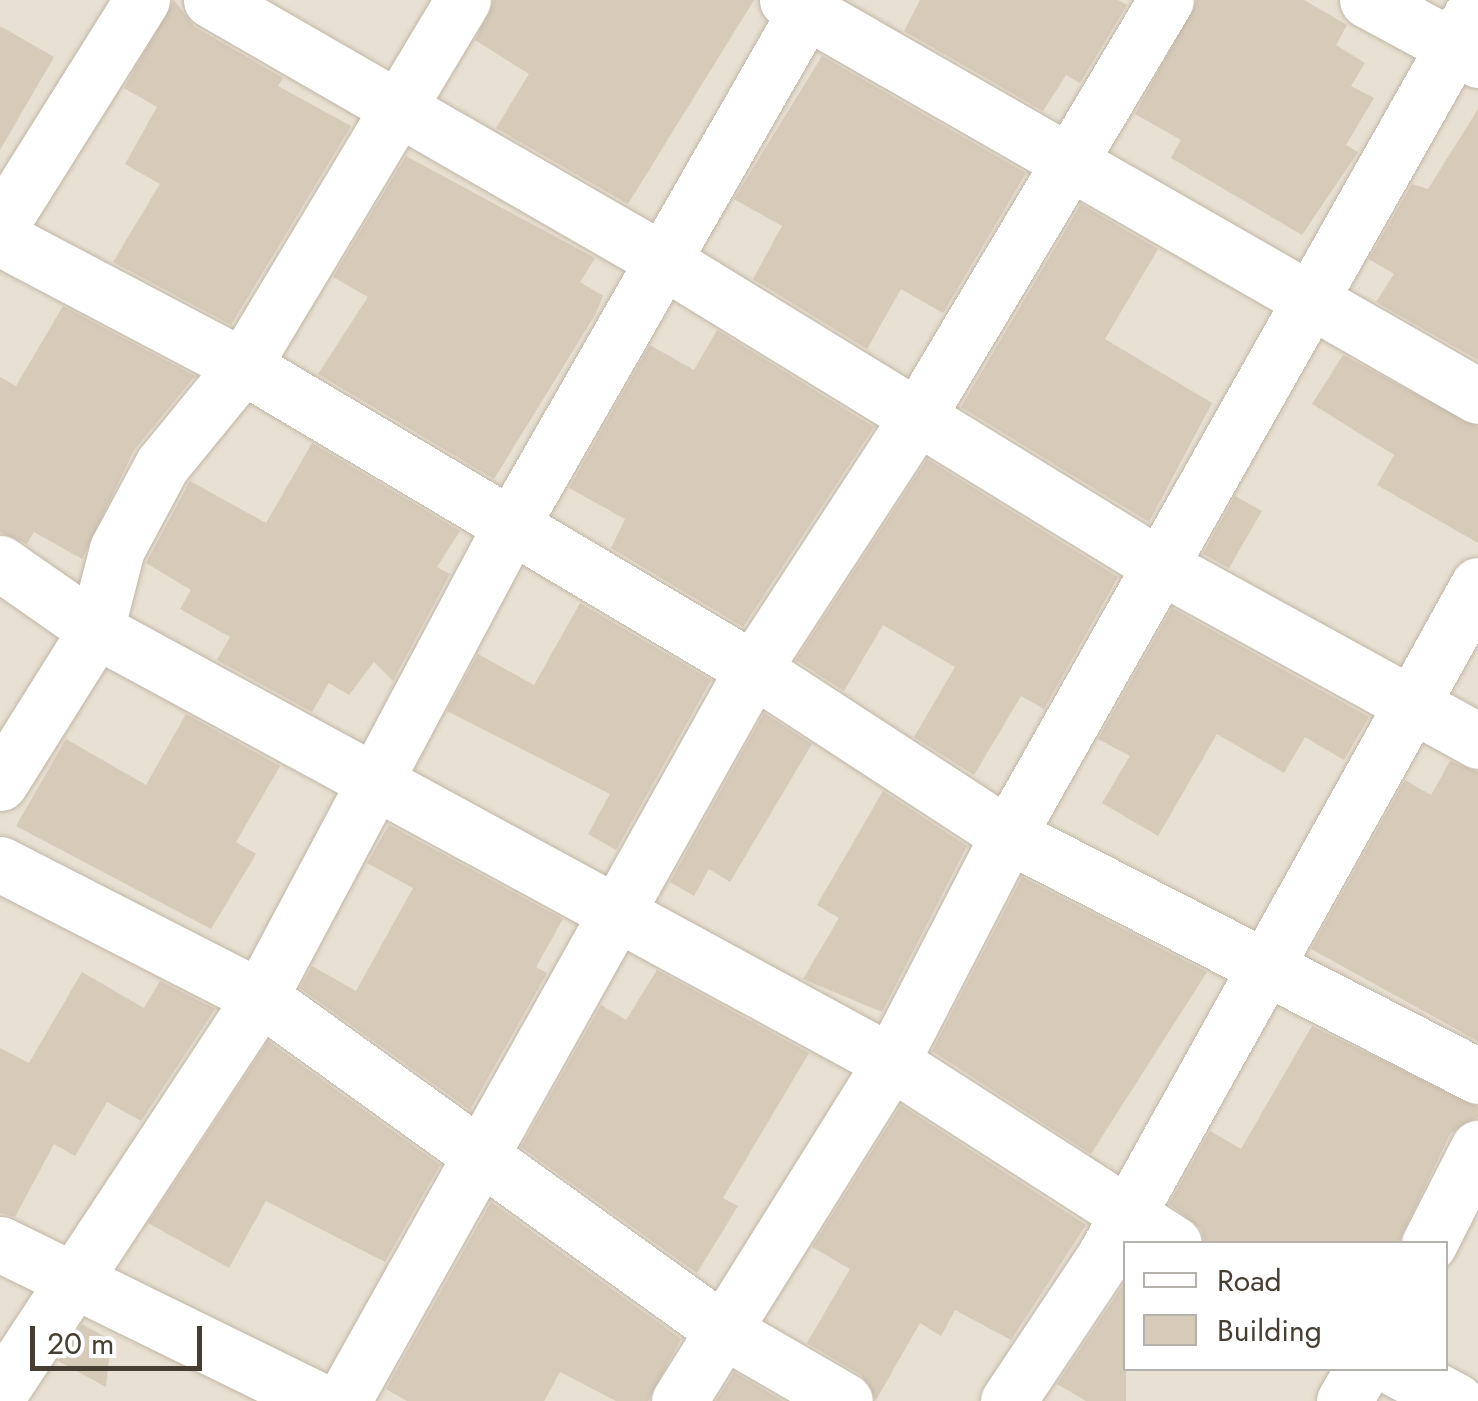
<!DOCTYPE html>
<html>
<head>
<meta charset="utf-8">
<style>
	body { margin:0 }
	#map { position:relative; width:1478px; height:1401px; overflow:hidden; background:#f4eee4; font-family:Jost,sans-serif }
	div>[style] { position:absolute }
	.residential>* { inset:0; background:#e8e0d2 }
	.building>* { inset:0; background:#d6cab9 }
	.roads { filter:drop-shadow(0 0 2px #c0b6a6) drop-shadow(0 0 2px #c0b6a6) }
	.street>* { height:55px; margin:-27.5px; padding:0 27.5px; transform-origin:27.5px; border-radius:27.5px; background:#fff }
	span { translate:-50% -50%; white-space:nowrap; text-align:center; line-height:1.15; -webkit-text-stroke:10px #fff; paint-order:stroke }
	.legend { position:absolute; left:1123px; top:1241px; width:325px; height:130px; box-sizing:border-box; background:#fff; border:2px solid #b5b2ad; margin:0; padding:12px 18px; list-style:none; font-size:30px; color:#463e33 }
	.legend li { display:flex; align-items:center; gap:20px; height:50px }
	.legend b { width:50px; border:2px solid #b5b2ad }
	.scale { position:absolute; left:30px; top:1326px; width:172px; height:45px; box-sizing:border-box; border:5px solid #463e33; border-top:0; padding-left:12px; font-size:30px; line-height:35px; white-space:nowrap; color:#463e33; -webkit-text-stroke:8px #fff; paint-order:stroke }
</style>
</head>
<body>
<div id="map">
	<div class="residential">
		<i style="clip-path:polygon(evenodd,0 0,1478px 0,1478px 1401px,0 1401px,0 0,1126px 1244px,1446px 1244px,1446px 1368px,1126px 1368px,1126px 1244px)"></i>
	</div>
	<div class="building">
		<i style="clip-path:polygon(174px 0,195px 27px,283px 78px,278px 86px,351px 126px,231px 325px,113px 262px,160px 184px,125px 164px,157px 107px,124px 88px)"></i>
		<i style="clip-path:polygon(494px 0,754px 0,628px 204px,496px 128px,529px 74px,475px 40px)"></i>
		<i style="clip-path:polygon(920px 0,1118px 0,1127px 5px,1080px 83px,1066px 75px,1043px 111px,904px 31px)"></i>
		<i style="clip-path:polygon(1197px 0,1304px 0,1347px 25px,1336px 45px,1365px 63px,1351px 86px,1374px 98px,1346px 145px,1358px 152px,1302px 235px,1171px 158px,1181px 140px,1135px 114px)"></i>
		<i style="clip-path:polygon(0 26px,54px 57px,0 150px)"></i>
		<i style="clip-path:polygon(822px 56px,1026px 173px,943px 313px,901px 289px,867px 349px,753px 279px,782px 226px,734px 199px)"></i>
		<i style="clip-path:polygon(1478px 109px,1478px 360px,1376px 302px,1394px 274px,1369px 259px,1412px 184px,1428px 189px)"></i>
		<i style="clip-path:polygon(406px 156px,595px 258px,580px 282px,603px 296px,595px 315px,494px 479px,318px 374px,368px 297px,333px 277px)"></i>
		<i style="clip-path:polygon(1081px 204px,1158px 249px,1105px 339px,1212px 403px,1149px 522px,961px 407px)"></i>
		<i style="clip-path:polygon(63px 306px,195px 376px,134px 450px,82px 559px,34px 532px,27px 544px,0 532px,0 377px,16px 386px)"></i>
		<i style="clip-path:polygon(717px 330px,874px 427px,743px 627px,611px 548px,625px 519px,569px 488px,650px 345px,694px 370px)"></i>
		<i style="clip-path:polygon(1343px 355px,1478px 427px,1478px 543px,1377px 485px,1394px 455px,1312px 404px)"></i>
		<i style="clip-path:polygon(312px 443px,460px 531px,437px 567px,450px 574px,393px 681px,374px 662px,349px 695px,329px 683px,312px 712px,217px 660px,230px 637px,180px 609px,191px 590px,146px 563px,190px 481px,266px 523px)"></i>
		<i style="clip-path:polygon(927px 459px,1118px 577px,1044px 709px,1021px 696px,974px 775px,914px 737px,955px 667px,883px 625px,844px 691px,796px 660px)"></i>
		<i style="clip-path:polygon(1235px 496px,1262px 511px,1229px 568px,1203px 554px)"></i>
		<i style="clip-path:polygon(580px 603px,711px 680px,616px 850px,588px 834px,610px 794px,447px 711px,478px 654px,534px 685px)"></i>
		<i style="clip-path:polygon(1172px 608px,1369px 717px,1344px 760px,1305px 737px,1284px 773px,1217px 734px,1158px 836px,1102px 803px,1130px 756px,1098px 739px)"></i>
		<i style="clip-path:polygon(764px 713px,812px 744px,730px 882px,709px 869px,694px 896px,670px 882px)"></i>
		<i style="clip-path:polygon(186px 714px,280px 766px,236px 842px,256px 854px,211px 929px,16px 826px,66px 739px,146px 785px)"></i>
		<i style="clip-path:polygon(1450px 761px,1478px 772px,1478px 1041px,1311px 949px,1405px 780px,1431px 795px)"></i>
		<i style="clip-path:polygon(883px 791px,967px 846px,882px 1012px,803px 979px,839px 918px,817px 905px)"></i>
		<i style="clip-path:polygon(389px 825px,563px 919px,536px 967px,547px 973px,470px 1110px,300px 988px,312px 966px,356px 991px,413px 888px,367px 863px)"></i>
		<i style="clip-path:polygon(1022px 877px,1207px 972px,1091px 1154px,932px 1051px)"></i>
		<i style="clip-path:polygon(657px 970px,809px 1053px,723px 1198px,738px 1206px,697px 1273px,521px 1147px,601px 1005px,626px 1020px)"></i>
		<i style="clip-path:polygon(82px 972px,144px 1008px,160px 981px,215px 1009px,141px 1121px,107px 1102px,75px 1156px,54px 1144px,15px 1217px,0 1213px,0 1048px,29px 1063px)"></i>
		<i style="clip-path:polygon(1312px 1026px,1478px 1107px,1478px 1117px,1450px 1134px,1398px 1244px,1205px 1244px,1201px 1229px,1169px 1204px,1210px 1131px,1241px 1149px)"></i>
		<i style="clip-path:polygon(268px 1041px,440px 1165px,385px 1262px,266px 1201px,229px 1268px,148px 1223px)"></i>
		<i style="clip-path:polygon(901px 1105px,1086px 1225px,1011px 1340px,955px 1310px,941px 1336px,920px 1323px,876px 1400px,861px 1375px,807px 1343px,850px 1269px,812px 1247px)"></i>
		<i style="clip-path:polygon(491px 1202px,681px 1339px,648px 1401px,616px 1401px,560px 1372px,544px 1401px,407px 1401px,386px 1389px)"></i>
		<i style="clip-path:polygon(1126px 1281px,1126px 1401px,1086px 1401px,1057px 1384px)"></i>
		<i style="clip-path:polygon(82px 1324px,111px 1340px,106px 1387px,58px 1361px)"></i>
		<i style="clip-path:polygon(734px 1372px,783px 1401px,716px 1401px)"></i>
	</div>
	<div class="roads">
		<div class="street">
			<i style="left:211px;top:0;width:521px;rotate:29.96deg"></i>
			<i style="left:662px;top:260px;width:587px;rotate:31.55deg"></i>
			<i style="left:1162px;top:567px;width:361px;rotate:28.8deg"></i>
			<i style="left:787px;top:0;width:796px;rotate:29.82deg"></i>
			<i style="left:1367px;top:0;width:126px;rotate:28.4deg"></i>
			<i style="left:0;top:226px;width:267px;rotate:-57.9deg"></i>
			<i style="left:0;top:238px;width:275px;rotate:27.8deg"></i>
			<i style="left:243px;top:366px;width:593px;rotate:30.72deg"></i>
			<i style="left:753px;top:669px;width:304px;rotate:33.1deg"></i>
			<i style="left:1008px;top:835px;width:528px;rotate:27.15deg"></i>
			<i style="left:0;top:563px;width:117px;rotate:34.9deg"></i>
			<i style="left:96px;top:630px;width:905px;rotate:28.52deg"></i>
			<i style="left:891px;top:1062px;width:336px;rotate:32.7deg"></i>
			<i style="left:0;top:783px;width:181px;rotate:-57.9deg"></i>
			<i style="left:96px;top:630px;width:84px;rotate:-75.5deg"></i>
			<i style="left:117px;top:549px;width:95px;rotate:-61.8deg"></i>
			<i style="left:162px;top:465px;width:128px;rotate:-50.7deg"></i>
			<i style="left:243px;top:366px;width:427px;rotate:-59deg"></i>
			<i style="left:0;top:864px;width:292px;rotate:27.1deg"></i>
			<i style="left:260px;top:997px;width:568px;rotate:35.76deg"></i>
			<i style="left:721px;top:1329px;width:143px;rotate:30.1deg"></i>
			<i style="left:0;top:1244px;width:356px;rotate:26.1deg"></i>
			<i style="left:1429px;top:1244px;width:108px;rotate:-63deg"></i>
			<i style="left:1394px;top:1368px;width:70px;rotate:28deg"></i>
			<i style="left:0;top:1392px;width:473px;rotate:-56.6deg"></i>
			<i style="left:260px;top:997px;width:528px;rotate:-61.98deg"></i>
			<i style="left:508px;top:531px;width:612px;rotate:-60.21deg"></i>
			<i style="left:343px;top:1401px;width:839px;rotate:-60.75deg"></i>
			<i style="left:753px;top:669px;width:298px;rotate:-56.9deg"></i>
			<i style="left:916px;top:419px;width:488px;rotate:-59.2deg"></i>
			<i style="left:679px;top:1401px;width:400px;rotate:-58deg"></i>
			<i style="left:891px;top:1062px;width:255px;rotate:-62.7deg"></i>
			<i style="left:1008px;top:835px;width:956px;rotate:-60.54deg"></i>
			<i style="left:1008px;top:1401px;width:173px;rotate:-56.3deg"></i>
			<i style="left:1104px;top:1257px;width:769px;rotate:-60.9deg"></i>
			<i style="left:1344px;top:1401px;width:38px;rotate:-60deg"></i>
		</div>
	</div>
	<ul class="legend">
	<li><b style="height:12px;background:#fff"></b>Road</li>
	<li><b style="height:28px;background:#d6cab9"></b>Building</li>
	</ul>
	<div class="scale">20 m</div>
</div>
</body>
</html>
